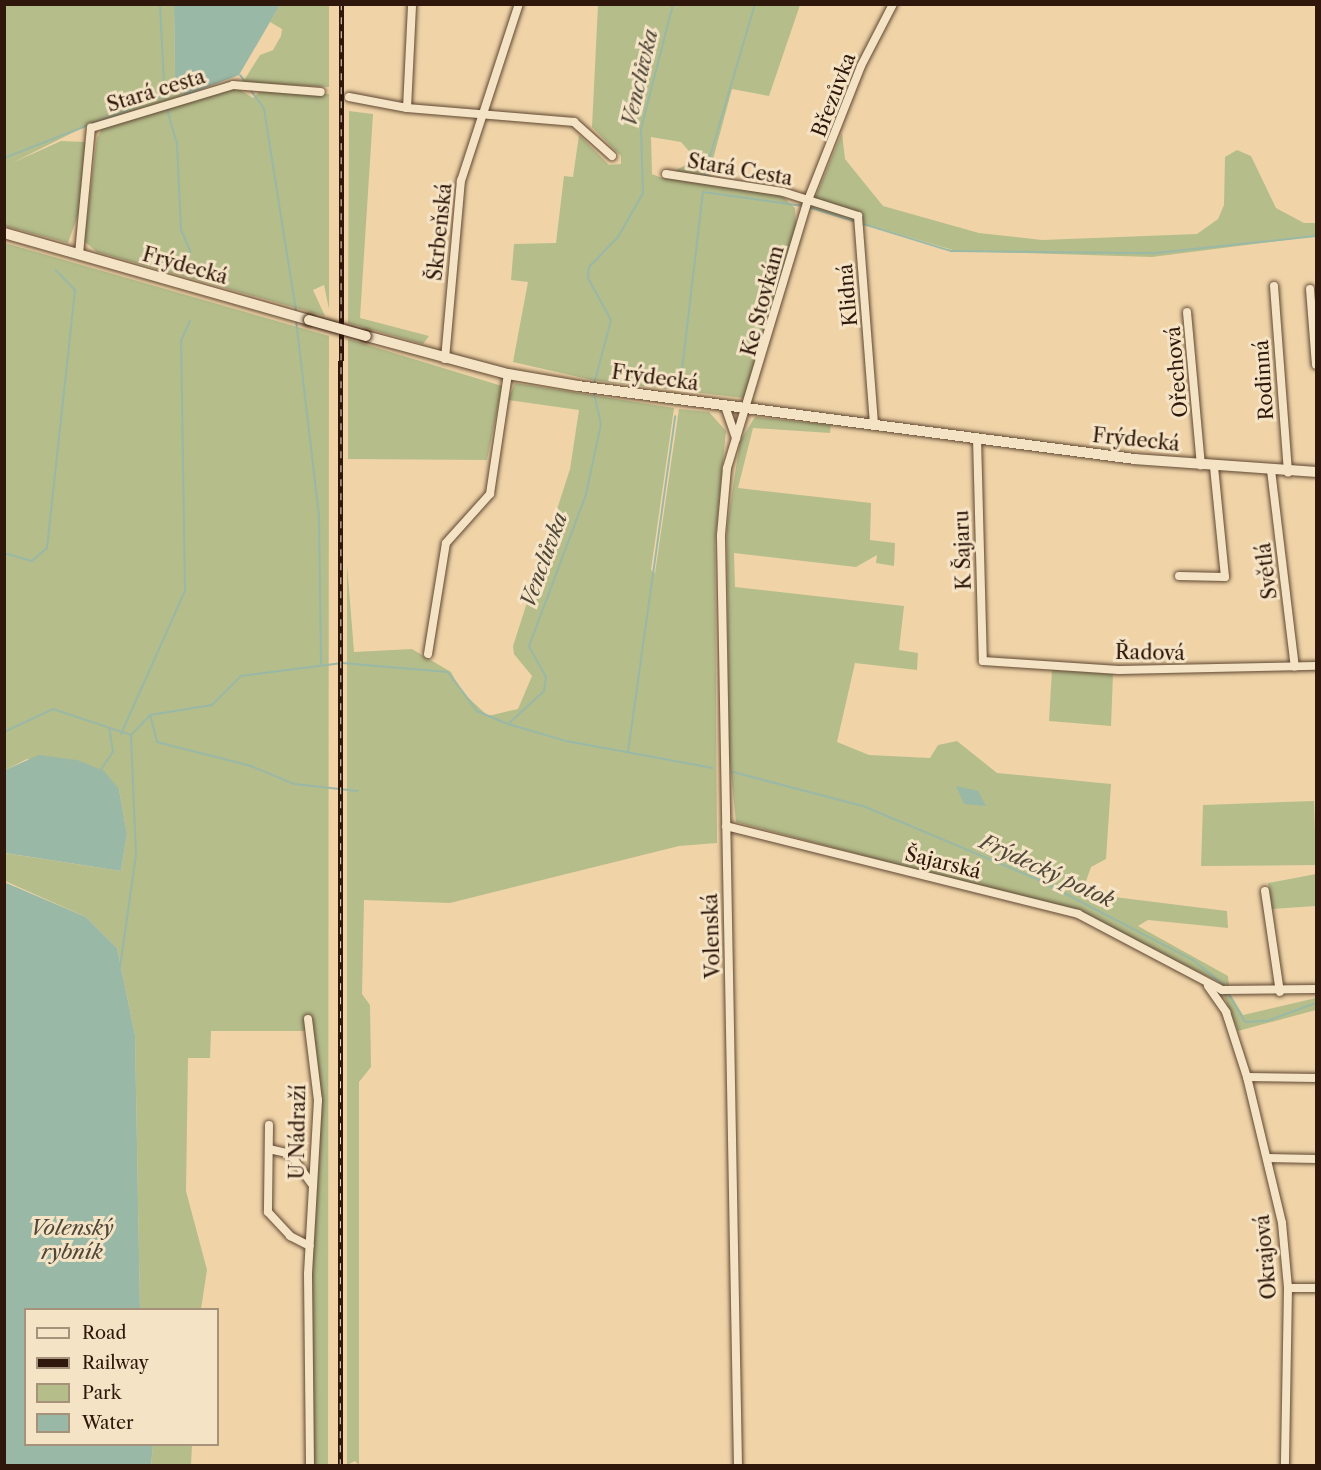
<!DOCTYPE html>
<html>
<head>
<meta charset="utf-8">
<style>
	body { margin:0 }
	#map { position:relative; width:1321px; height:1470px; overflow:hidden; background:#f0d4a8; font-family:"Libre Caslon Text",serif }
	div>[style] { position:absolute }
	.green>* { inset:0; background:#b5bd8b }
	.water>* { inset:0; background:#9ab8a6 }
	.stream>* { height:2px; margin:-1px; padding:0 1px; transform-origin:1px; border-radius:1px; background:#9ab8a6 }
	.roads { filter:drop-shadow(0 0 2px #5f4732) drop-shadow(0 0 2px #5f4732) }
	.street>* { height:8px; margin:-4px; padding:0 4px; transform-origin:4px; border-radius:4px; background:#f5e3c6 }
	.secondary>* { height:10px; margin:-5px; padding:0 5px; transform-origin:5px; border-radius:5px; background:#f5e3c6 }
	.rail>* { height:4.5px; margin-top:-2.25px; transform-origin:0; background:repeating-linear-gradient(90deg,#f5e3c6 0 7px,#2f180b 0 14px); box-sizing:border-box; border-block:2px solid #2f180b }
	.bridges { filter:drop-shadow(0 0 2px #2f180b) drop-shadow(0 0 2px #2f180b) }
	.secondary-bridge>* { height:10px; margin:-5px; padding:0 5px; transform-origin:5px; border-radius:5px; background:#f5e3c6 }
	span { translate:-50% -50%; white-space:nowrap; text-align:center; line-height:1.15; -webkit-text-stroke:6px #f5e3c6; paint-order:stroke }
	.street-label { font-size:20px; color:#2f180b }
	.water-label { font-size:21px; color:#4f483a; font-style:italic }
	.frame { position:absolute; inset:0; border:6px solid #2f180b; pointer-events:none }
	.legend { position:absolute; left:24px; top:1308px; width:195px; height:138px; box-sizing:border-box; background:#f5e3c6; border:2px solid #a6927b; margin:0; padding:8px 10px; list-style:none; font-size:18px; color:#2f180b }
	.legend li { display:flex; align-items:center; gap:12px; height:30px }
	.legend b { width:30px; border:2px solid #a6927b }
</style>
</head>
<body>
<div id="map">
	<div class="green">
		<i style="clip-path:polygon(4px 5px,174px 5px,175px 76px,184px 96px,86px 126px,12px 163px,61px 141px,86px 142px,81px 206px,68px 243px,5px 226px)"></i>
		<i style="clip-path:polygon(280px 5px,329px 5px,329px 87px,243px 82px,260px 55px,273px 50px,281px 36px,282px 29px,270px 22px)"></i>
		<i style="clip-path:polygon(evenodd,598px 5px,800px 5px,769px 96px,732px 89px,709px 174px,723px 187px,781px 195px,795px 208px,796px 226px,772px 318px,749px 394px,743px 398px,592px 380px,513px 362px,528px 282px,511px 280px,514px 244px,556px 243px,564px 176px,573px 177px,579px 135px,609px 165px,621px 164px,621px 156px,592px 127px,598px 5px,651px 137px,681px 142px,696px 159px,662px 178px,652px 174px,651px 137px)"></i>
		<i style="clip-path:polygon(237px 88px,253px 98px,263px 89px,329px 94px,329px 309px,324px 285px,313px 290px,325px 316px,97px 252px,84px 241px,97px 138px,103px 127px)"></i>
		<i style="clip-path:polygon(349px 111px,373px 114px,360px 318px,429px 336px,423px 344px,348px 323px)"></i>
		<i style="clip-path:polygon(842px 133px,845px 159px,883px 206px,979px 233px,1042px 240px,1197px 234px,1218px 219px,1224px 205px,1225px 157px,1237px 150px,1251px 156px,1276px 208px,1304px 223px,1316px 223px,1316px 236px,1152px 257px,956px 251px,811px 208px)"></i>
		<i style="clip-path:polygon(5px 243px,329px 336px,328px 1465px,313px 1465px,310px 1282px,321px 1116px,306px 1031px,211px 1031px,210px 1058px,188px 1058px,186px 1191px,207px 1270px,201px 1309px,140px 1309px,135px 1035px,117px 948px,86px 917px,5px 881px,4px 853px,121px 871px,127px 834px,119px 789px,27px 759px,5px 770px)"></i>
		<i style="clip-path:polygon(348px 339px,502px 386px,487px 460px,348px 459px)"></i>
		<i style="clip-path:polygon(515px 383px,674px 408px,651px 570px,655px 573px,679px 409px,709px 412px,726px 431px,715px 543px,717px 843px,679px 846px,450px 903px,364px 900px,362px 994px,370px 1005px,371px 1067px,359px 1082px,359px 1465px,355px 1461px,347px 1465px,347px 564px,354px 652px,412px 649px,451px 672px,461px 691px,488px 716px,518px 709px,532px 676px,514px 654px,513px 646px,570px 469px,579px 410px,508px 400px)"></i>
		<i style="clip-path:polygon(755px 417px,831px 425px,830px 433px,753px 428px,738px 488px,871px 503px,870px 540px,895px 543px,894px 566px,876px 563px,877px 555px,856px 567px,734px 553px,735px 587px,904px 606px,899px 650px,918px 653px,917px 670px,855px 663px,837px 742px,869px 755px,930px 758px,938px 745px,957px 741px,997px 773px,1111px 784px,1106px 859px,1091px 867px,1082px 893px,1227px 911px,1228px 928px,1148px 920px,1138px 926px,1228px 976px,1229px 987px,1078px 912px,736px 822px,729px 754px,727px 527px,740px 441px)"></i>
		<i style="clip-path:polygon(1052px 670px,1113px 674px,1111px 726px,1049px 721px)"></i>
		<i style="clip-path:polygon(1314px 801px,1316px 865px,1201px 866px,1203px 805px)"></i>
		<i style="clip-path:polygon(1316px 874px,1316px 906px,1271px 909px,1268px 883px)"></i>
		<i style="clip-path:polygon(1229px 992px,1243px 1015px,1316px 998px,1316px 1010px,1238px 1031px,1223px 993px)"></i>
		<i style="clip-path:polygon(153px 1445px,192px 1445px,191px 1465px,151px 1466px)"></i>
	</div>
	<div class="water">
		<i style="clip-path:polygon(174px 5px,280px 5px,239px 75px,184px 96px,175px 76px)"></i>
		<i style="clip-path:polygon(39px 755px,77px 760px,104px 771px,119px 789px,127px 834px,121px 871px,5px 853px,5px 770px)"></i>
		<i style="clip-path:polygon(956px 786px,978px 791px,986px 806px,964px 804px)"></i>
		<i style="clip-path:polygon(4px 882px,86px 917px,117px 948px,135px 1035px,140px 1309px,26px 1310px,26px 1444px,153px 1445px,151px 1465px,5px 1465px)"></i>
	</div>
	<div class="stream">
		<i style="left:160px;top:4px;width:99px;rotate:87.1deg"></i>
		<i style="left:240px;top:75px;width:10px;rotate:53deg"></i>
		<i style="left:249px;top:88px;width:26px;rotate:54deg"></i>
		<i style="left:264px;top:109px;width:206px;rotate:81deg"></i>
		<i style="left:167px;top:109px;width:36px;rotate:74deg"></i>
		<i style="left:177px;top:144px;width:86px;rotate:87.3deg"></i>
		<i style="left:181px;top:230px;width:24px;rotate:66deg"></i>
		<i style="left:4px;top:158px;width:171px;rotate:-21.3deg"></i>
		<i style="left:704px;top:177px;width:180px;rotate:-73.6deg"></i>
		<i style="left:808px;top:207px;width:150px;rotate:17.1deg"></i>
		<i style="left:951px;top:251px;width:204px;rotate:0.6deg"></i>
		<i style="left:1155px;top:253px;width:162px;rotate:-6deg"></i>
		<i style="left:296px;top:320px;width:197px;rotate:83.3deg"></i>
		<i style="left:319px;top:516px;width:148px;rotate:89.2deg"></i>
		<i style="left:594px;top:384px;width:66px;rotate:-75.1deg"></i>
		<i style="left:611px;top:320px;width:48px;rotate:-118.7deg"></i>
		<i style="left:588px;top:278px;width:11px;rotate:-85deg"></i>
		<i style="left:589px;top:267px;width:42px;rotate:-46deg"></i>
		<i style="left:618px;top:237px;width:51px;rotate:-60.4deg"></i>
		<i style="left:643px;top:193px;width:64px;rotate:-91.8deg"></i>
		<i style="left:641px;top:129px;width:129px;rotate:-75.6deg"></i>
		<i style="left:680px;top:387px;width:196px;rotate:-83.3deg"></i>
		<i style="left:703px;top:192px;width:101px;rotate:8deg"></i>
		<i style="left:4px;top:553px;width:29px;rotate:16deg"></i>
		<i style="left:32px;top:561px;width:20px;rotate:-41deg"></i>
		<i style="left:47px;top:548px;width:260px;rotate:-83.8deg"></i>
		<i style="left:75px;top:290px;width:28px;rotate:-134deg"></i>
		<i style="left:150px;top:715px;width:28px;rotate:75deg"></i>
		<i style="left:157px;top:742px;width:97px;rotate:14.3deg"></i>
		<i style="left:251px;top:766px;width:47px;rotate:22.7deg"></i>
		<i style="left:294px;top:784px;width:64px;rotate:6.2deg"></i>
		<i style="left:508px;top:724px;width:60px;rotate:16.3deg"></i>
		<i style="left:566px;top:741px;width:149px;rotate:10.4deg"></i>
		<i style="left:4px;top:732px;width:54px;rotate:-25.1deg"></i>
		<i style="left:53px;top:709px;width:82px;rotate:18.4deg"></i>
		<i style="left:131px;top:735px;width:28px;rotate:-46deg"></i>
		<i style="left:150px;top:715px;width:63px;rotate:-9.2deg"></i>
		<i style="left:212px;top:705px;width:41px;rotate:-45deg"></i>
		<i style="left:241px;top:676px;width:102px;rotate:-7.3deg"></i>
		<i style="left:342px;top:663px;width:106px;rotate:4.9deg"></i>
		<i style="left:448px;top:672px;width:49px;rotate:53.4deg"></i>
		<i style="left:477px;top:711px;width:34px;rotate:23deg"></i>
		<i style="left:508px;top:724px;width:49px;rotate:-42.5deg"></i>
		<i style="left:544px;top:691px;width:14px;rotate:-82deg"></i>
		<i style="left:546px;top:677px;width:35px;rotate:-119deg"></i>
		<i style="left:529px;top:646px;width:162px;rotate:-69.4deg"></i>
		<i style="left:586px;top:494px;width:72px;rotate:-77.9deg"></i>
		<i style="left:601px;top:424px;width:32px;rotate:-103deg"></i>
		<i style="left:121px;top:734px;width:157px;rotate:-65.9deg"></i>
		<i style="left:185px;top:591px;width:250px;rotate:-90.9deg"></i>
		<i style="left:181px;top:341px;width:22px;rotate:-66deg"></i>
		<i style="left:628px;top:752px;width:339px;rotate:-82deg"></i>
		<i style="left:100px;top:771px;width:23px;rotate:-56deg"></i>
		<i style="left:113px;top:752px;width:24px;rotate:-99deg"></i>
		<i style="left:733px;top:772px;width:134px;rotate:14.7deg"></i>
		<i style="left:863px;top:806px;width:193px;rotate:22.8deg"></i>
		<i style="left:1041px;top:881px;width:171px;rotate:27.5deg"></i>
		<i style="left:1193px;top:960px;width:38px;rotate:39deg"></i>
		<i style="left:1223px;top:984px;width:44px;rotate:59.9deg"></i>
		<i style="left:1245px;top:1022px;width:22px;rotate:-3deg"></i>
		<i style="left:1267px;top:1021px;width:52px;rotate:-20.2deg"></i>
		<i style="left:120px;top:967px;width:113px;rotate:-81.9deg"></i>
		<i style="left:136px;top:855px;width:120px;rotate:-92.4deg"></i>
	</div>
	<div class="roads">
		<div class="street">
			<i style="left:349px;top:97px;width:59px;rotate:10.7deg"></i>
			<i style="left:407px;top:108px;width:104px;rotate:-87.2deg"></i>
			<i style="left:407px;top:108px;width:168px;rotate:4.8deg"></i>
			<i style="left:574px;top:122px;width:51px;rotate:41.8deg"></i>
			<i style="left:666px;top:174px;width:118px;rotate:8.7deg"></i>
			<i style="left:783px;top:192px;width:79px;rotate:17.7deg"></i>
			<i style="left:858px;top:216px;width:210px;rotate:85.6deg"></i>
			<i style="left:79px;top:254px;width:127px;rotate:-84.6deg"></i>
			<i style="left:91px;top:128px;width:148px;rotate:-16.8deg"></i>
			<i style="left:233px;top:85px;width:88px;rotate:4.5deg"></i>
			<i style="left:1274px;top:286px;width:187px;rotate:85.7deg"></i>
			<i style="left:1310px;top:289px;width:76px;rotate:85.5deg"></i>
			<i style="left:1187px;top:312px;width:154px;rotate:84.8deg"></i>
			<i style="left:445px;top:359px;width:179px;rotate:-84.9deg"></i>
			<i style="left:461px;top:181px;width:186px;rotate:-71.9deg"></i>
			<i style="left:725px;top:406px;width:34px;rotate:71deg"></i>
			<i style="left:977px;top:438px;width:223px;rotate:88.5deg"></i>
			<i style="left:983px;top:661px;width:136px;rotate:3.8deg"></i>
			<i style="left:1119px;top:670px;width:197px;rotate:-1.2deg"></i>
			<i style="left:1271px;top:470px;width:198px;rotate:83.1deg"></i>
			<i style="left:1179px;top:576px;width:46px;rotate:1.2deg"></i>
			<i style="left:1225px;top:577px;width:112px;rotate:-95.7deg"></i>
			<i style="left:428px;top:654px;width:112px;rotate:-80.8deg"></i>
			<i style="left:446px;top:543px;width:66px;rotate:-48.1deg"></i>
			<i style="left:490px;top:494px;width:121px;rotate:-81.5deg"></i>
			<i style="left:726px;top:826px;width:363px;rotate:14deg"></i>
			<i style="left:1078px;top:914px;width:163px;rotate:27.8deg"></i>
			<i style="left:1222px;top:990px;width:94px;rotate:-0.6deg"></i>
			<i style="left:1265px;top:891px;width:102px;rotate:81.6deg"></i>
			<i style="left:1208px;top:986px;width:32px;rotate:55deg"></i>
			<i style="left:1226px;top:1012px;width:68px;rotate:72.1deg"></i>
			<i style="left:1247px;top:1077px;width:150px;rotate:76.5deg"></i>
			<i style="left:1282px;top:1223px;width:65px;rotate:84.7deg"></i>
			<i style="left:1288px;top:1288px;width:178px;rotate:91deg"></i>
			<i style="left:308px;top:1019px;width:82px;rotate:83deg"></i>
			<i style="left:318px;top:1100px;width:174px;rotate:93.3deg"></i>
			<i style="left:308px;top:1274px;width:192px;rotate:89.4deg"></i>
			<i style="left:1247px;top:1077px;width:69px;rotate:0.8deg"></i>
			<i style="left:269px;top:1125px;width:87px;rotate:90.7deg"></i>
			<i style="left:268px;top:1212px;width:33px;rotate:47deg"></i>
			<i style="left:290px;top:1236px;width:22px;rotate:27deg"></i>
			<i style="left:269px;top:1149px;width:22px;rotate:13deg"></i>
			<i style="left:290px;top:1154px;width:37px;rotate:54deg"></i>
			<i style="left:1267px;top:1158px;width:49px;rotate:1.2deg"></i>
			<i style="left:1288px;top:1288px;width:28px"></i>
			<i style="left:738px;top:1466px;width:931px;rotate:-91.05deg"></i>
			<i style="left:721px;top:535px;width:67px;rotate:-84.9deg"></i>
			<i style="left:727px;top:468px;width:280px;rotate:-73.2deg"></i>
			<i style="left:808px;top:200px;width:144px;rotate:-68.4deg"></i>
			<i style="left:861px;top:66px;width:70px;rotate:-62.7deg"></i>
		</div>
		<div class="secondary">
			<i style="left:4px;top:233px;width:317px;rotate:15.9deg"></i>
			<i style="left:366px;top:336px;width:147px;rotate:15deg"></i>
			<i style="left:508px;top:374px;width:71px;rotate:9.7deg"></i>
			<i style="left:578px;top:386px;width:562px;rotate:7.47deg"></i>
			<i style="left:1135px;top:459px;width:181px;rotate:4.1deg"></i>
		</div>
	</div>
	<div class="rail">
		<i style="left:340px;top:1466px;width:1462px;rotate:-89.96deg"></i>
	</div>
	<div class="bridges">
		<div class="secondary-bridge">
			<i style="left:309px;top:320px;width:59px;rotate:15.7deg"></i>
		</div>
	</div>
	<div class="street-label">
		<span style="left:156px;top:91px;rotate:-17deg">Stará cesta</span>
		<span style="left:834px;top:95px;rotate:-69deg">Březůvka</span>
		<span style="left:740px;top:170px;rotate:10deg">Stará Cesta</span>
		<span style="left:440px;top:232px;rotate:-84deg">Škrbeňská</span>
		<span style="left:185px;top:266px;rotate:16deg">Frýdecká</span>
		<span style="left:848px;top:295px;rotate:-95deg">Klidná</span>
		<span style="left:763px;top:301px;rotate:-75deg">Ke Stovkám</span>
		<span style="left:1177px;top:372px;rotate:-95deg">Ořechová</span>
		<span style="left:655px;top:378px;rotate:8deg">Frýdecká</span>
		<span style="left:1264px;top:380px;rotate:-94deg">Rodinná</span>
		<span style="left:1136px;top:440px;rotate:6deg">Frýdecká</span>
		<span style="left:963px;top:550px;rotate:-92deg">K Šajaru</span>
		<span style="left:1267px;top:571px;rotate:-97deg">Světlá</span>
		<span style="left:1150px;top:653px;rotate:1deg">Řadová</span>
		<span style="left:943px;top:863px;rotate:14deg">Šajarská</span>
		<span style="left:712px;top:936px;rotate:-92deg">Volenská</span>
		<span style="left:298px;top:1132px;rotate:-89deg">U Nádraží</span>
		<span style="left:1266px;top:1257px;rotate:-95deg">Okrajová</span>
	</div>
	<div class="water-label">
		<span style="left:640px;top:78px;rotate:-77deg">Venclůvka</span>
		<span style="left:544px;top:560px;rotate:-70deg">Venclůvka</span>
		<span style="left:1047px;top:871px;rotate:25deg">Frýdecký potok</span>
		<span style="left:72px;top:1240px">Volenský<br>rybník</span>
	</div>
	<div class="frame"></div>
	<ul class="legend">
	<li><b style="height:8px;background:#f5e3c6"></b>Road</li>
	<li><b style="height:8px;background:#2f180b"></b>Railway</li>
	<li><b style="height:16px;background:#b5bd8b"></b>Park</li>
	<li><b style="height:16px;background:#9ab8a6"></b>Water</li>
	</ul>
</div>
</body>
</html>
